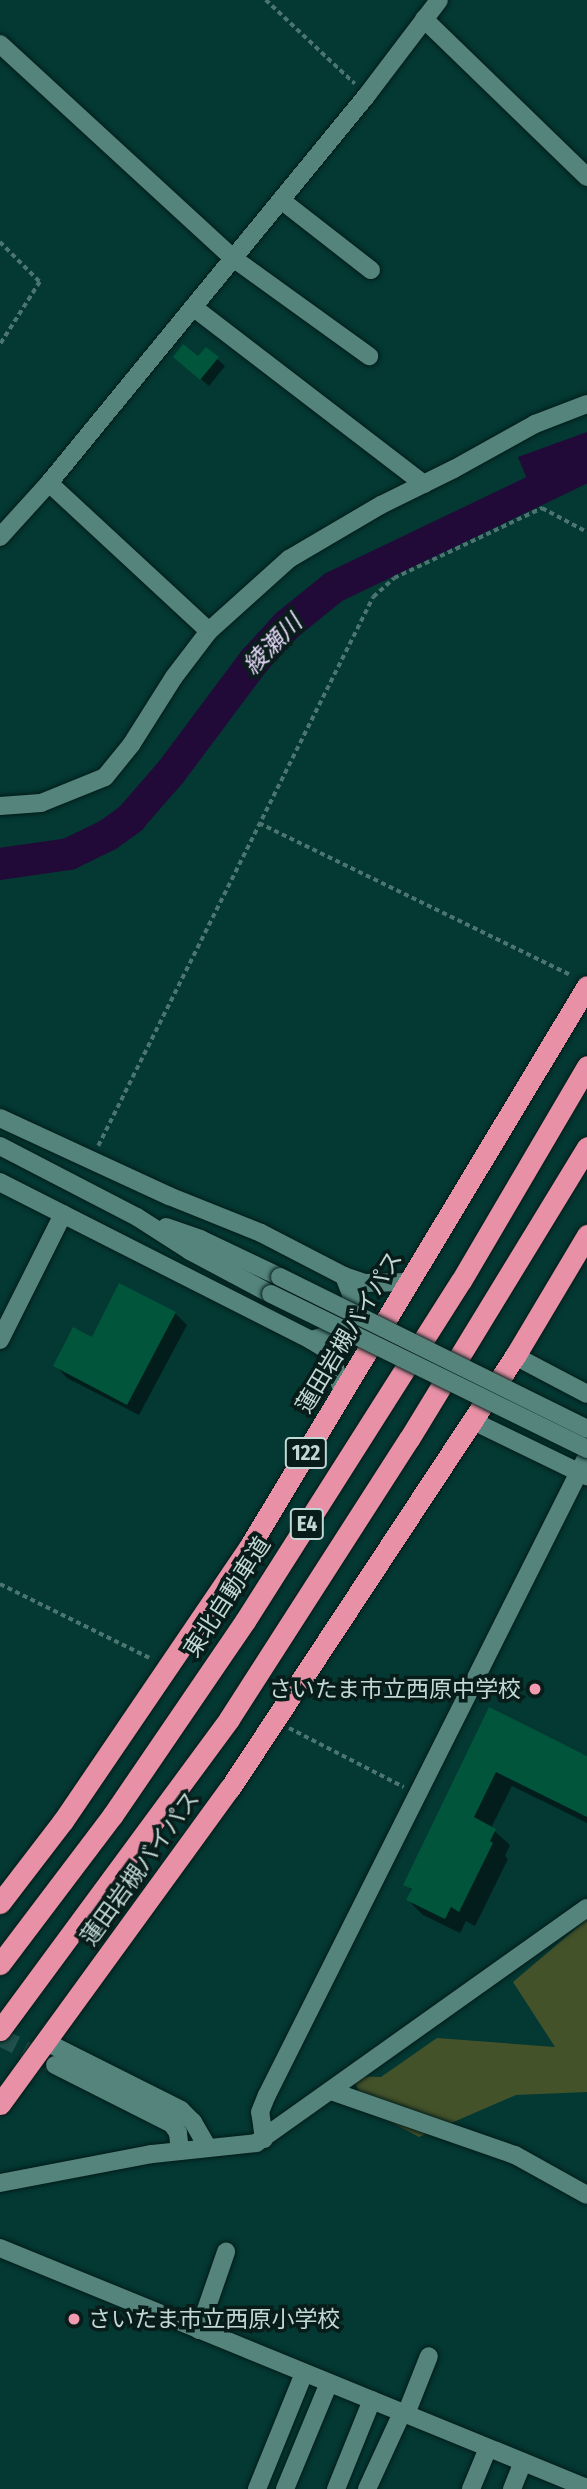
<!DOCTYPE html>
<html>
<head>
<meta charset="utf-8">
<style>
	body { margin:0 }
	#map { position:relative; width:587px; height:2489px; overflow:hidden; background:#043833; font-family:"Fira Sans Condensed","Noto Sans JP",sans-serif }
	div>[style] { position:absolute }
	.green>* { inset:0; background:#44522a }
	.water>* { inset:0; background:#220a38 }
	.shadow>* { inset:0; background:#0007 }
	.river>* { height:32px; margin:-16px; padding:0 16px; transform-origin:16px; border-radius:16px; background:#220a38 }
	.building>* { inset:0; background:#00553b }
	.minor-tunnel>* { height:18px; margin-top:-9px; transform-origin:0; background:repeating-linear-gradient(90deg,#20504b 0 18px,transparent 0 27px) }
	.path>* { height:3.5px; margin-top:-1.75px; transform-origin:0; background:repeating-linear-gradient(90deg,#4c7571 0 5px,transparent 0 8.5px) }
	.roads { filter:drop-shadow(0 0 2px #041c19) drop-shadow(0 0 2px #041c19) }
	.minor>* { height:18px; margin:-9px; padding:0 9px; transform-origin:9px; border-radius:9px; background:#55847d }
	.highway>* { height:21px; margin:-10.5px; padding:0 10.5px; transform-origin:10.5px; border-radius:10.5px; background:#e891a6 }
	.bridges { filter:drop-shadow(0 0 2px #041c19) drop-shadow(0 0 2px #041c19) }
	.minor-bridge>* { height:18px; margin:-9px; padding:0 9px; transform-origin:9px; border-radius:9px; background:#55847d }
	.dots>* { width:19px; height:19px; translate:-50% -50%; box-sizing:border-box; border:4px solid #081c19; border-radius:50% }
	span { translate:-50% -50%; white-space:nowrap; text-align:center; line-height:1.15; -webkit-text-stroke:7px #081c19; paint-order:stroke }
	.shield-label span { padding:2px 5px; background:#081c19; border:2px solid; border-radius:5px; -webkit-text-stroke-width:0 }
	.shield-label { font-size:21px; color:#c1d8d4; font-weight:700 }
	.street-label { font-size:23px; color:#c1d8d4 }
	.poi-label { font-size:23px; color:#c1d8d4 }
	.right { translate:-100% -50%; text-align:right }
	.left { translate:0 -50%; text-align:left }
	.water-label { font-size:24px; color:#e4d6f7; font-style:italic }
</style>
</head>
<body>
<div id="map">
	<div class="green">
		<i style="clip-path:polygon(587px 1919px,587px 2092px,516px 2095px,419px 2137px,368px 2110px,352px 2076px,381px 2077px,437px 2038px,555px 2047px,513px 1982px)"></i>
	</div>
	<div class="water">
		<i style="clip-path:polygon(587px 432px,587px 468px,530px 486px,518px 457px)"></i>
	</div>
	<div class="shadow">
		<i style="clip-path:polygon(206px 349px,225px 366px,209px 386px,183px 364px,198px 359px)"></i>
		<i style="clip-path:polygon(175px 1313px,187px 1325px,139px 1415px,67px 1378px,56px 1366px)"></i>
		<i style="clip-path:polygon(490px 1709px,587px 1756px,587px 1823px,512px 1786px,491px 1828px,510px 1845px,505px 1856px,508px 1859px,475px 1926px,466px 1921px,460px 1933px,423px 1915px,408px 1900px,412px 1891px,406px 1884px)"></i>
	</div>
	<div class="river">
		<i style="left:0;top:864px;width:70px;rotate:-8.2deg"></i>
		<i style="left:69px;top:854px;width:43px;rotate:-26deg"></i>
		<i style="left:108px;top:835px;width:29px;rotate:-36deg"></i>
		<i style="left:131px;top:818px;width:61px;rotate:-49deg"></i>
		<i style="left:171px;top:772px;width:139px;rotate:-53.2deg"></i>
		<i style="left:254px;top:661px;width:49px;rotate:-47.5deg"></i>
		<i style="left:287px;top:625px;width:60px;rotate:-39deg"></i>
		<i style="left:334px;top:587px;width:280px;rotate:-25.6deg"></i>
	</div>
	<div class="building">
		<i style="clip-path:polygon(183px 344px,198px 356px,206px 347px,219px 357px,200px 380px,173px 357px)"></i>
		<i style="clip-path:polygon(119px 1283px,176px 1312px,127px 1405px,53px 1366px,73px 1327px,92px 1337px)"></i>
		<i style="clip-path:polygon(489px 1707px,587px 1756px,587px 1817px,496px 1772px,474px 1817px,496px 1829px,490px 1841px,493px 1843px,459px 1912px,451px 1907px,445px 1919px,406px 1900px,412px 1889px,403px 1885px)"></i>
	</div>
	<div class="minor-tunnel">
		<i style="left:0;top:2037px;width:62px;rotate:27deg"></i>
	</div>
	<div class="path">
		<i style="left:266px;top:0;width:122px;rotate:43.3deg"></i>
		<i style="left:0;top:242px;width:57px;rotate:45deg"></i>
		<i style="left:40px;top:282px;width:75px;rotate:122.4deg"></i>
		<i style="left:259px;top:823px;width:347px;rotate:26deg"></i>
		<i style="left:98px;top:1146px;width:614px;rotate:-63.39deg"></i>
		<i style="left:373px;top:597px;width:28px;rotate:-42deg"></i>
		<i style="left:394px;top:578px;width:164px;rotate:-25.3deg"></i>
		<i style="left:542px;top:508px;width:51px;rotate:28.1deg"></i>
		<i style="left:0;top:1584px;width:169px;rotate:26.3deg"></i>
		<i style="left:289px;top:1728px;width:129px;rotate:27.2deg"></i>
	</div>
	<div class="roads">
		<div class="minor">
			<i style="left:424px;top:19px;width:227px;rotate:44.1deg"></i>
			<i style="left:0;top:44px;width:316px;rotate:42.6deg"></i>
			<i style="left:233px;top:258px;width:168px;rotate:35.8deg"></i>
			<i style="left:281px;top:200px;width:114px;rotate:37.9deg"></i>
			<i style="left:193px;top:307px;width:291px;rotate:37.5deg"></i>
			<i style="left:49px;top:483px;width:218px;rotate:42.8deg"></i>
			<i style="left:0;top:537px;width:73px;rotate:-47.8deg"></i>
			<i style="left:49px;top:483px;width:502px;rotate:-50.66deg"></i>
			<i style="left:367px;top:95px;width:119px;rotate:-52.8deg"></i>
			<i style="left:0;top:806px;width:41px;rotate:-4.2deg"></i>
			<i style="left:41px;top:803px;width:69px;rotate:-22.1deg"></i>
			<i style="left:105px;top:777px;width:41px;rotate:-50.9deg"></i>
			<i style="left:131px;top:745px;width:80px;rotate:-57.7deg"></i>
			<i style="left:174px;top:677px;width:58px;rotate:-52.7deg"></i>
			<i style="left:209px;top:631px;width:108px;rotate:-42deg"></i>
			<i style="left:289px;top:559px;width:107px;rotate:-30.4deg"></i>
			<i style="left:381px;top:505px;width:81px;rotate:-26.3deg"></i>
			<i style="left:454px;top:469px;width:93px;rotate:-29.1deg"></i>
			<i style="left:535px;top:424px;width:56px;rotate:-21deg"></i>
			<i style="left:0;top:1118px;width:186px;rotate:24.8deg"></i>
			<i style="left:169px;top:1196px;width:99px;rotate:21.9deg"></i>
			<i style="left:261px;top:1233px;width:93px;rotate:27.4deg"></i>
			<i style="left:344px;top:1276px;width:22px;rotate:69deg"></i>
			<i style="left:352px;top:1297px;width:40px;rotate:116.6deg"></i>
			<i style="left:334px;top:1333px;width:24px;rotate:163deg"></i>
			<i style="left:311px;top:1340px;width:349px;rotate:-153.1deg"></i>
			<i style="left:0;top:1146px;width:154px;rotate:27.4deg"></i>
			<i style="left:137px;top:1217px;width:63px;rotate:32.7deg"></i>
			<i style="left:190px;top:1251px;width:92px;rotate:28deg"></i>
			<i style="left:166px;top:1227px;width:36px;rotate:19deg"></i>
			<i style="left:200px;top:1239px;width:89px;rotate:25.4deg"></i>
			<i style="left:344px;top:1276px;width:21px;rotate:19deg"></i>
			<i style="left:364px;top:1283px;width:46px;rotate:-1.2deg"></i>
			<i style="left:0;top:1340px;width:141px;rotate:-63.4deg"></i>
			<i style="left:311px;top:1340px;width:22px;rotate:32deg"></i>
			<i style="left:330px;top:1352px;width:43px;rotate:72.4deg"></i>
			<i style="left:515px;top:1356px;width:81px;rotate:27.8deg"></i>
			<i style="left:473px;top:1421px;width:127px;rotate:25.8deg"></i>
			<i style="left:46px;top:2042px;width:151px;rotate:26.7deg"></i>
			<i style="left:181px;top:2110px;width:17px;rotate:45deg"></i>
			<i style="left:193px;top:2122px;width:30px;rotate:60deg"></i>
			<i style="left:55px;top:2065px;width:131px;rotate:26.8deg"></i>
			<i style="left:172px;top:2124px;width:11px;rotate:56deg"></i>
			<i style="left:178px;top:2133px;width:18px;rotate:84deg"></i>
			<i style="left:331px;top:2091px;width:195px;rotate:19.2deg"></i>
			<i style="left:515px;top:2155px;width:82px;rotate:29.1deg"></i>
			<i style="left:264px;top:2139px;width:27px;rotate:-98deg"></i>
			<i style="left:260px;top:2112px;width:18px;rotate:-68deg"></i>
			<i style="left:267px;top:2095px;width:715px;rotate:-63.4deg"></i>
			<i style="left:0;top:2183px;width:155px;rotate:-10.8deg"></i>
			<i style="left:152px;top:2154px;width:105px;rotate:-6deg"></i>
			<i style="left:256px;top:2143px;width:406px;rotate:-35.4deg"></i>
			<i style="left:0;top:2248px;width:634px;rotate:22.24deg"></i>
			<i style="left:199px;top:2330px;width:83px;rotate:-70.9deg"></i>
			<i style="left:406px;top:2414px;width:62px;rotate:-68.4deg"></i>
			<i style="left:257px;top:2489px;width:125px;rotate:-67.9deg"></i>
			<i style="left:285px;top:2489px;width:115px;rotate:-67.5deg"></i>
			<i style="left:336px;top:2489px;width:96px;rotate:-68deg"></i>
			<i style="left:367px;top:2489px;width:84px;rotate:-65.3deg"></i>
			<i style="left:471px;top:2489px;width:44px;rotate:-67.5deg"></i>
			<i style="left:512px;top:2489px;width:29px;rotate:-68deg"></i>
		</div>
		<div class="highway">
			<i style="left:0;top:1903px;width:103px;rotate:-52.5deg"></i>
			<i style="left:63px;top:1821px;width:335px;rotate:-55.8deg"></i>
			<i style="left:251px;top:1544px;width:651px;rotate:-58.95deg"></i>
			<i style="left:0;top:1964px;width:186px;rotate:-52.9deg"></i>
			<i style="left:112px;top:1816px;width:236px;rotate:-55.7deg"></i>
			<i style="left:245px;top:1621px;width:403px;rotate:-57.6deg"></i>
			<i style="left:461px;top:1281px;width:249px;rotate:-59.6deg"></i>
			<i style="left:0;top:2030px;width:386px;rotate:-53.6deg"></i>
			<i style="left:229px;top:1719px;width:333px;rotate:-57.3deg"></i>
			<i style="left:409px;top:1439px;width:342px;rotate:-58.6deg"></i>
			<i style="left:0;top:2104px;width:391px;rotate:-54deg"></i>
			<i style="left:230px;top:1788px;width:518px;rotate:-56.59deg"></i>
			<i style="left:515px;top:1356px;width:141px;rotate:-59.2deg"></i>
		</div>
	</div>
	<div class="bridges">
		<div class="minor-bridge">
			<i style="left:280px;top:1277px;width:343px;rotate:26.3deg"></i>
			<i style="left:271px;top:1294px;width:352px;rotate:26.1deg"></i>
		</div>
	</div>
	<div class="dots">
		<i style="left:535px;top:1689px;background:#f29aaf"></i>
		<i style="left:74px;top:2319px;background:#f29aaf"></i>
	</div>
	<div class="shield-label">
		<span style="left:306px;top:1453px">122</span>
		<span style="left:307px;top:1524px">E4</span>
	</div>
	<div class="street-label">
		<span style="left:349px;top:1332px;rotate:-59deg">蓮田岩槻バイパス</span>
		<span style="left:227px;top:1597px;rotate:-57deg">東北自動車道</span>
		<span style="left:140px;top:1868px;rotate:-54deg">蓮田岩槻バイパス</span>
	</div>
	<div class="poi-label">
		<span class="right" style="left:521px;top:1689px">さいたま市立西原中学校</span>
		<span class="left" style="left:88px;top:2319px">さいたま市立西原小学校</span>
	</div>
	<div class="water-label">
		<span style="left:273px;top:645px;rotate:-46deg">綾瀬川</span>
	</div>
</div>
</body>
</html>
